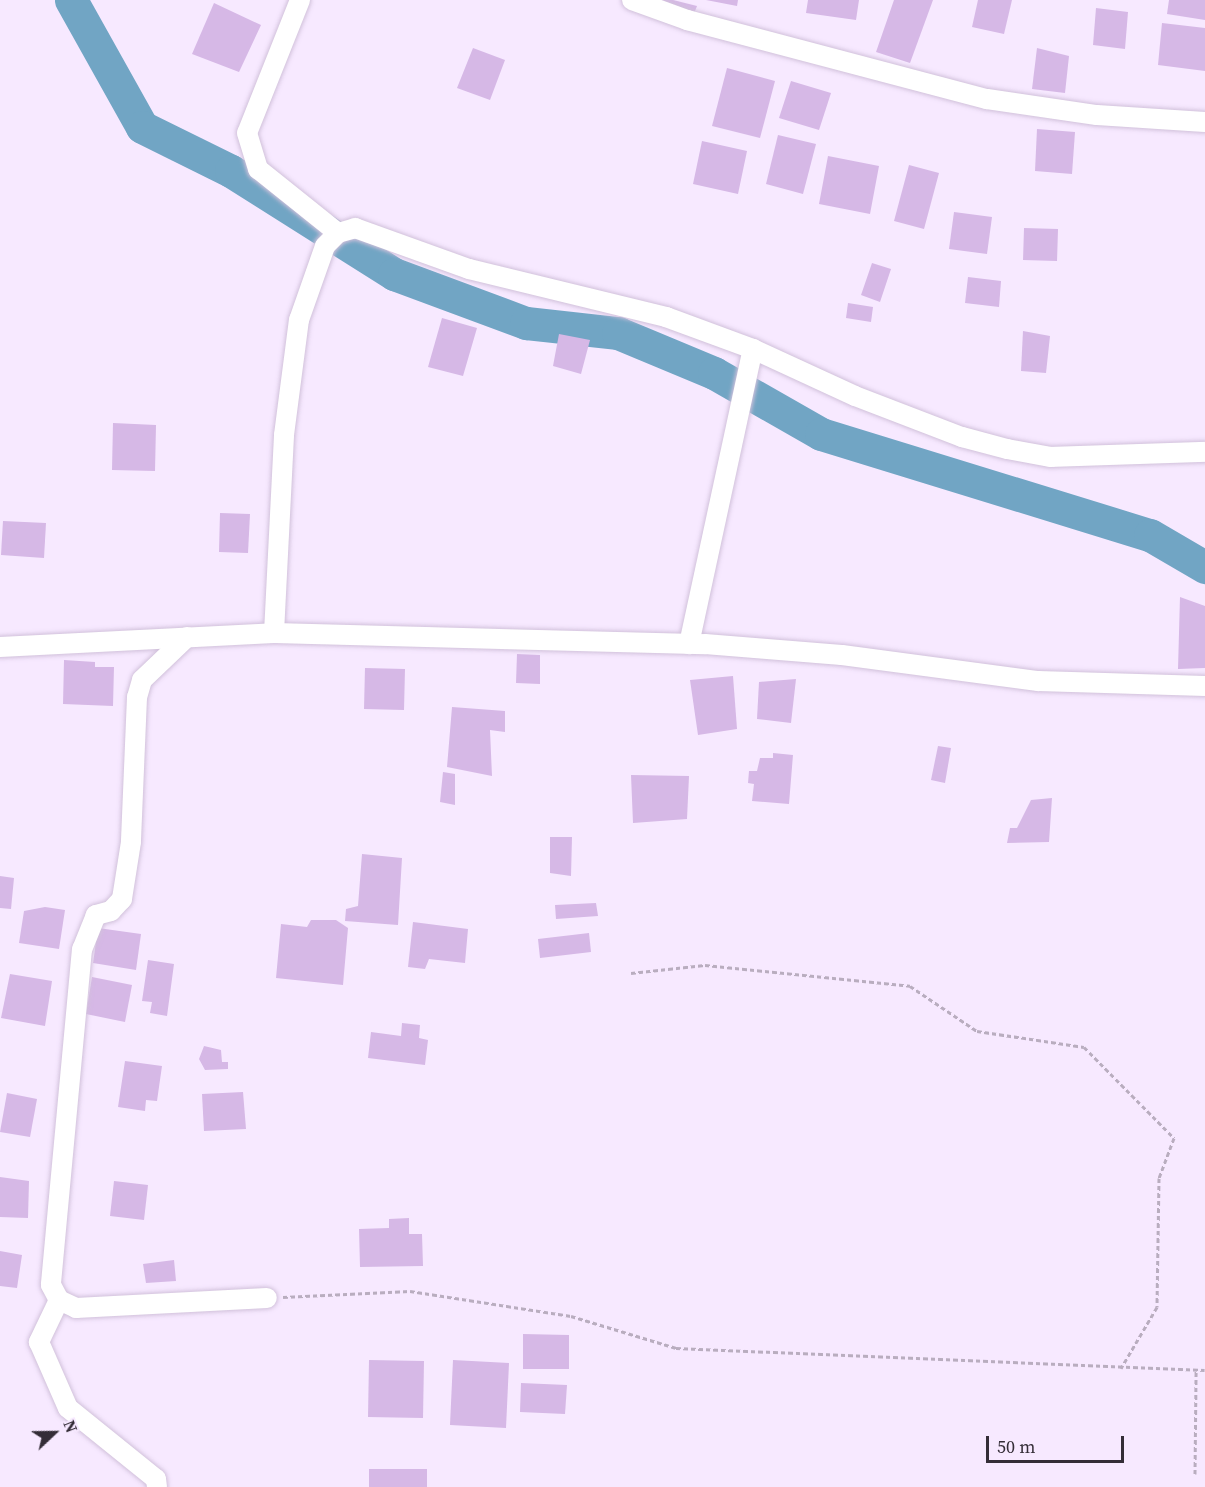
<!DOCTYPE html>
<html>
<head>
<meta charset="utf-8">
<style>
	body { margin:0 }
	#map { position:relative; width:1205px; height:1487px; overflow:hidden; background:#f7e9ff; font-family:"Source Serif 4",serif }
	div>[style] { position:absolute }
	.river>* { height:33px; margin:-16.5px; padding:0 16.5px; transform-origin:16.5px; border-radius:16.5px; background:#71a5c4 }
	.building>* { inset:0; background:#d6b8e6 }
	.path>* { height:3px; margin-top:-1.5px; transform-origin:0; background:repeating-linear-gradient(90deg,#b9adbf 0 4.5px,transparent 0 7.5px) }
	.roads { filter:drop-shadow(0 0 2px #d1c1db) drop-shadow(0 0 2px #d1c1db) }
	.street>* { height:20px; margin:-10px; padding:0 10px; transform-origin:10px; border-radius:10px; background:#fff }
	span { translate:-50% -50%; white-space:nowrap; text-align:center; line-height:1.15; -webkit-text-stroke:6px #f7e9ff; paint-order:stroke }
	.north { position:absolute; left:24px; top:1403px; width:60px; height:60px; -webkit-text-stroke:4px #f7e9ff; paint-order:stroke; rotate:68deg; font-size:16px; font-weight:700; line-height:24px; text-align:center; color:#342d37 }
	.north::after { content:''; display:block; margin:auto; width:21px; height:27px; background:#342d37; clip-path:polygon(50% 0,100% 100%,50% 72%,0 100%) }
	.scale { position:absolute; left:986px; top:1436px; width:138px; height:27px; box-sizing:border-box; border:3px solid #342d37; border-top:0; padding-left:8px; font-size:18px; line-height:21px; white-space:nowrap; color:#342d37; -webkit-text-stroke:4px #f7e9ff; paint-order:stroke }
</style>
</head>
<body>
<div id="map">
	<div class="river">
		<i style="left:71px;top:0;width:145px;rotate:60.8deg"></i>
		<i style="left:142px;top:127px;width:99px;rotate:26.3deg"></i>
		<i style="left:231px;top:171px;width:193px;rotate:32.3deg"></i>
		<i style="left:394px;top:274px;width:141px;rotate:20.4deg"></i>
		<i style="left:526px;top:323px;width:93px;rotate:6.2deg"></i>
		<i style="left:618px;top:333px;width:104px;rotate:22.6deg"></i>
		<i style="left:714px;top:373px;width:123px;rotate:29.7deg"></i>
		<i style="left:821px;top:434px;width:344px;rotate:17.1deg"></i>
		<i style="left:1150px;top:535px;width:64px;rotate:30.2deg"></i>
	</div>
	<div class="building">
		<i style="clip-path:polygon(657px 0,673px 0,697px 6px,693px 16px)"></i>
		<i style="clip-path:polygon(706px 0,738px 0,737px 6px)"></i>
		<i style="clip-path:polygon(808px 0,859px 0,856px 20px,806px 13px)"></i>
		<i style="clip-path:polygon(894px 0,933px 0,910px 63px,876px 52px)"></i>
		<i style="clip-path:polygon(978px 0,1012px 0,1004px 34px,972px 27px)"></i>
		<i style="clip-path:polygon(1169px 0,1205px 0,1205px 20px,1167px 14px)"></i>
		<i style="clip-path:polygon(214px 3px,261px 25px,239px 72px,192px 54px)"></i>
		<i style="clip-path:polygon(1096px 8px,1128px 12px,1125px 49px,1093px 45px)"></i>
		<i style="clip-path:polygon(1162px 23px,1205px 28px,1205px 71px,1158px 65px)"></i>
		<i style="clip-path:polygon(473px 48px,505px 60px,490px 100px,457px 88px)"></i>
		<i style="clip-path:polygon(1037px 48px,1069px 56px,1065px 93px,1032px 89px)"></i>
		<i style="clip-path:polygon(727px 68px,775px 81px,760px 138px,712px 126px)"></i>
		<i style="clip-path:polygon(791px 81px,831px 93px,819px 130px,779px 118px)"></i>
		<i style="clip-path:polygon(1037px 129px,1075px 132px,1072px 174px,1035px 171px)"></i>
		<i style="clip-path:polygon(778px 135px,816px 144px,803px 194px,766px 184px)"></i>
		<i style="clip-path:polygon(702px 141px,747px 151px,738px 194px,693px 184px)"></i>
		<i style="clip-path:polygon(828px 156px,879px 166px,870px 214px,819px 204px)"></i>
		<i style="clip-path:polygon(909px 165px,939px 173px,924px 229px,894px 221px)"></i>
		<i style="clip-path:polygon(954px 212px,992px 217px,987px 254px,949px 249px)"></i>
		<i style="clip-path:polygon(1024px 228px,1058px 229px,1057px 261px,1023px 260px)"></i>
		<i style="clip-path:polygon(872px 263px,891px 269px,880px 302px,861px 295px)"></i>
		<i style="clip-path:polygon(968px 277px,1001px 281px,999px 307px,965px 303px)"></i>
		<i style="clip-path:polygon(848px 303px,873px 307px,871px 322px,846px 318px)"></i>
		<i style="clip-path:polygon(442px 318px,477px 328px,463px 376px,428px 367px)"></i>
		<i style="clip-path:polygon(1023px 331px,1050px 336px,1046px 373px,1021px 371px)"></i>
		<i style="clip-path:polygon(559px 334px,590px 340px,581px 374px,553px 366px)"></i>
		<i style="clip-path:polygon(113px 423px,156px 425px,155px 471px,112px 470px)"></i>
		<i style="clip-path:polygon(220px 513px,250px 514px,248px 553px,219px 552px)"></i>
		<i style="clip-path:polygon(3px 521px,46px 523px,44px 558px,1px 555px)"></i>
		<i style="clip-path:polygon(1180px 597px,1205px 606px,1205px 668px,1178px 669px)"></i>
		<i style="clip-path:polygon(517px 654px,540px 655px,540px 684px,516px 683px)"></i>
		<i style="clip-path:polygon(64px 660px,95px 662px,95px 667px,114px 667px,113px 706px,63px 704px)"></i>
		<i style="clip-path:polygon(365px 668px,405px 669px,404px 710px,364px 709px)"></i>
		<i style="clip-path:polygon(733px 676px,737px 729px,698px 735px,690px 680px)"></i>
		<i style="clip-path:polygon(796px 679px,791px 723px,757px 719px,759px 682px)"></i>
		<i style="clip-path:polygon(452px 707px,505px 711px,505px 732px,490px 730px,492px 776px,447px 767px)"></i>
		<i style="clip-path:polygon(938px 746px,951px 748px,945px 783px,931px 780px)"></i>
		<i style="clip-path:polygon(773px 753px,793px 755px,789px 804px,752px 801px,754px 784px,748px 783px,749px 771px,757px 771px,760px 758px,773px 758px)"></i>
		<i style="clip-path:polygon(443px 772px,455px 774px,455px 805px,440px 802px)"></i>
		<i style="clip-path:polygon(631px 775px,689px 776px,687px 819px,633px 823px)"></i>
		<i style="clip-path:polygon(1052px 798px,1049px 842px,1007px 843px,1010px 828px,1017px 828px,1031px 800px)"></i>
		<i style="clip-path:polygon(550px 837px,572px 837px,571px 876px,550px 873px)"></i>
		<i style="clip-path:polygon(362px 854px,402px 858px,398px 925px,345px 921px,346px 909px,358px 906px)"></i>
		<i style="clip-path:polygon(0 876px,14px 878px,11px 909px,0 908px)"></i>
		<i style="clip-path:polygon(596px 903px,598px 916px,556px 919px,555px 905px)"></i>
		<i style="clip-path:polygon(45px 907px,65px 910px,59px 949px,19px 943px,24px 911px)"></i>
		<i style="clip-path:polygon(311px 920px,336px 920px,348px 928px,343px 985px,276px 978px,281px 924px,307px 927px)"></i>
		<i style="clip-path:polygon(413px 922px,468px 929px,465px 963px,429px 959px,425px 969px,408px 967px)"></i>
		<i style="clip-path:polygon(98px 928px,141px 934px,136px 970px,93px 963px)"></i>
		<i style="clip-path:polygon(589px 933px,591px 952px,540px 958px,538px 939px)"></i>
		<i style="clip-path:polygon(148px 960px,174px 964px,167px 1016px,150px 1013px,152px 1002px,142px 1001px)"></i>
		<i style="clip-path:polygon(10px 974px,52px 981px,45px 1026px,1px 1018px)"></i>
		<i style="clip-path:polygon(92px 977px,132px 985px,125px 1022px,86px 1014px)"></i>
		<i style="clip-path:polygon(402px 1023px,420px 1025px,419px 1038px,428px 1040px,425px 1065px,368px 1058px,371px 1032px,401px 1036px)"></i>
		<i style="clip-path:polygon(204px 1046px,221px 1050px,222px 1062px,228px 1062px,228px 1069px,205px 1070px,199px 1059px)"></i>
		<i style="clip-path:polygon(125px 1061px,162px 1066px,157px 1101px,146px 1100px,145px 1111px,118px 1107px)"></i>
		<i style="clip-path:polygon(243px 1092px,246px 1129px,204px 1131px,202px 1094px)"></i>
		<i style="clip-path:polygon(7px 1093px,37px 1099px,30px 1137px,0 1132px)"></i>
		<i style="clip-path:polygon(0 1177px,29px 1181px,28px 1218px,0 1217px)"></i>
		<i style="clip-path:polygon(114px 1181px,148px 1185px,144px 1220px,110px 1216px)"></i>
		<i style="clip-path:polygon(409px 1218px,409px 1234px,422px 1234px,423px 1266px,360px 1267px,359px 1229px,389px 1228px,389px 1219px)"></i>
		<i style="clip-path:polygon(0 1251px,22px 1255px,17px 1288px,0 1286px)"></i>
		<i style="clip-path:polygon(174px 1260px,176px 1281px,146px 1283px,143px 1264px)"></i>
		<i style="clip-path:polygon(523px 1334px,569px 1335px,569px 1369px,523px 1369px)"></i>
		<i style="clip-path:polygon(369px 1360px,424px 1361px,423px 1418px,368px 1417px)"></i>
		<i style="clip-path:polygon(453px 1360px,509px 1363px,506px 1428px,450px 1425px)"></i>
		<i style="clip-path:polygon(521px 1383px,567px 1385px,565px 1414px,520px 1412px)"></i>
		<i style="clip-path:polygon(369px 1469px,427px 1469px,427px 1487px,369px 1487px)"></i>
	</div>
	<div class="path">
		<i style="left:631px;top:973px;width:74px;rotate:-6.2deg"></i>
		<i style="left:705px;top:965px;width:206px;rotate:5.8deg"></i>
		<i style="left:910px;top:986px;width:81px;rotate:33.9deg"></i>
		<i style="left:977px;top:1031px;width:108px;rotate:8.5deg"></i>
		<i style="left:1084px;top:1047px;width:128px;rotate:45.3deg"></i>
		<i style="left:1174px;top:1138px;width:43px;rotate:110.6deg"></i>
		<i style="left:1159px;top:1178px;width:129px;rotate:90.9deg"></i>
		<i style="left:1157px;top:1307px;width:71px;rotate:120.5deg"></i>
		<i style="left:283px;top:1297px;width:127px;rotate:-2.7deg"></i>
		<i style="left:410px;top:1291px;width:163px;rotate:8.8deg"></i>
		<i style="left:571px;top:1316px;width:110px;rotate:16.9deg"></i>
		<i style="left:676px;top:1348px;width:529px;rotate:2.38deg"></i>
		<i style="left:1195px;top:1474px;width:103px;rotate:-89.4deg"></i>
	</div>
	<div class="roads">
		<div class="street">
			<i style="left:300px;top:0;width:143px;rotate:111.7deg"></i>
			<i style="left:247px;top:133px;width:38px;rotate:73deg"></i>
			<i style="left:258px;top:169px;width:102px;rotate:38.7deg"></i>
			<i style="left:632px;top:0;width:59px;rotate:20deg"></i>
			<i style="left:687px;top:20px;width:310px;rotate:14.8deg"></i>
			<i style="left:987px;top:99px;width:111px;rotate:8.3deg"></i>
			<i style="left:1097px;top:115px;width:108px;rotate:3.7deg"></i>
			<i style="left:274px;top:633px;width:198px;rotate:-87.1deg"></i>
			<i style="left:284px;top:435px;width:116px;rotate:-82.6deg"></i>
			<i style="left:299px;top:320px;width:78px;rotate:-70.6deg"></i>
			<i style="left:325px;top:246px;width:18px;rotate:-45deg"></i>
			<i style="left:338px;top:233px;width:18px;rotate:-16deg"></i>
			<i style="left:355px;top:228px;width:121px;rotate:19.8deg"></i>
			<i style="left:469px;top:269px;width:203px;rotate:13.7deg"></i>
			<i style="left:666px;top:317px;width:93px;rotate:20.2deg"></i>
			<i style="left:753px;top:349px;width:112px;rotate:24.7deg"></i>
			<i style="left:855px;top:396px;width:115px;rotate:21deg"></i>
			<i style="left:962px;top:437px;width:47px;rotate:14.9deg"></i>
			<i style="left:1007px;top:449px;width:45px;rotate:10.3deg"></i>
			<i style="left:1051px;top:457px;width:154px;rotate:-1.9deg"></i>
			<i style="left:187px;top:637px;width:62px;rotate:136.3deg"></i>
			<i style="left:142px;top:680px;width:18px;rotate:106deg"></i>
			<i style="left:137px;top:697px;width:145px;rotate:92.4deg"></i>
			<i style="left:131px;top:842px;width:58px;rotate:99deg"></i>
			<i style="left:122px;top:899px;width:16px;rotate:133deg"></i>
			<i style="left:111px;top:911px;width:16px;rotate:165deg"></i>
			<i style="left:96px;top:915px;width:37px;rotate:112deg"></i>
			<i style="left:82px;top:949px;width:337px;rotate:95.3deg"></i>
			<i style="left:51px;top:1285px;width:17px;rotate:62deg"></i>
			<i style="left:59px;top:1300px;width:19px;rotate:25deg"></i>
			<i style="left:76px;top:1308px;width:191px;rotate:-3deg"></i>
			<i style="left:689px;top:644px;width:302px;rotate:-77.8deg"></i>
			<i style="left:0;top:647px;width:274px;rotate:-2.9deg"></i>
			<i style="left:274px;top:633px;width:431px;rotate:1.5deg"></i>
			<i style="left:705px;top:644px;width:137px;rotate:4.6deg"></i>
			<i style="left:842px;top:655px;width:198px;rotate:7.6deg"></i>
			<i style="left:1038px;top:681px;width:167px;rotate:1.7deg"></i>
			<i style="left:59px;top:1300px;width:47px;rotate:115.5deg"></i>
			<i style="left:39px;top:1342px;width:72px;rotate:66.3deg"></i>
			<i style="left:68px;top:1408px;width:113px;rotate:38.9deg"></i>
			<i style="left:156px;top:1479px;width:8px;rotate:83deg"></i>
		</div>
	</div>
	<div class="north">N</div>
	<div class="scale">50 m</div>
</div>
</body>
</html>
